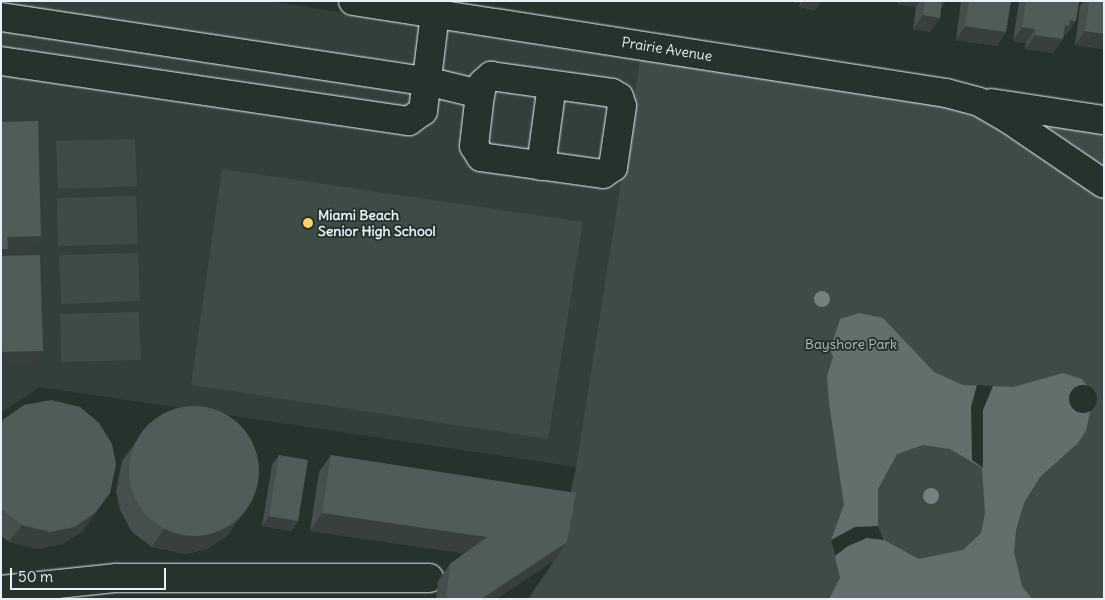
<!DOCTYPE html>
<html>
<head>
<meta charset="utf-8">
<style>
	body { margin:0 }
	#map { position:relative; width:1105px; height:600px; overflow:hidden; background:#26332d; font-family:Delius,sans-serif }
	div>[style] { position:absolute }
	.built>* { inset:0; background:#333f3a }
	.green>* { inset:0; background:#3e4b47 }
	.water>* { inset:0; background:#636f6d }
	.pier>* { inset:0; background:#26332d }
	.round { border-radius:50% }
	.roads { filter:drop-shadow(0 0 1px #e8f1f8) drop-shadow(0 0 1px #e8f1f8) }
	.minor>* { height:28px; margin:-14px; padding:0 14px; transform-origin:14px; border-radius:14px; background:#26332d }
	.trees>* { width:16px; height:16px; margin:-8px; border-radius:50%; background:#758080 }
	.wall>* { inset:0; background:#454f4d }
	.shaded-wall>* { inset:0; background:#38403e }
	.building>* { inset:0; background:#505c59 }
	.dots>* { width:14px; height:14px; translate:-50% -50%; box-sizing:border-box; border:2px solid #26332d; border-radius:50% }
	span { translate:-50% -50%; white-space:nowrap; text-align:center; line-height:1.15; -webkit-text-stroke:4px #26332d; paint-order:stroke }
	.street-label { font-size:14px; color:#e8f1f8 }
	.poi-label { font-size:14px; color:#e8f1f8; font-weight:700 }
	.left { translate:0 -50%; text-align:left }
	.park-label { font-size:14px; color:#b5bfc3 }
	.frame { position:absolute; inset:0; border:2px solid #e8f1f8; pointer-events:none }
	.scale { position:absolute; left:10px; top:568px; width:156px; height:22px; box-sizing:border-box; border:2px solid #e8f1f8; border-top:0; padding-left:6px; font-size:15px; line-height:18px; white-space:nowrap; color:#e8f1f8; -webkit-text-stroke:4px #26332d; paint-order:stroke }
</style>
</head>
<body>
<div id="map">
	<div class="built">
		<i style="clip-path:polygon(1px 1px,269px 1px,640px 59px,576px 467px,40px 387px,1px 413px)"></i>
	</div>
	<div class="green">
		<i style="clip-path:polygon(640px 59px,923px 98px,985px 117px,1104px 197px,1104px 599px,528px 599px,556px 558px,576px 467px)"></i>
		<i style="clip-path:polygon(1032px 121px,1104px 126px,1104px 174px)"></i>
		<i style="clip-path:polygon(135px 139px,137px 186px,58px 189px,56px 141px)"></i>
		<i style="clip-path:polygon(222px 169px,583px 222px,548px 439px,191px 385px)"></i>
		<i style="clip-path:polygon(136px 196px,138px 244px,58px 246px,57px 198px)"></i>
		<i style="clip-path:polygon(138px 253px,140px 301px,61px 304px,59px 255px)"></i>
		<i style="clip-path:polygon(139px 312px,141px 360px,61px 362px,60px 314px)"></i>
	</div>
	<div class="water">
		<i style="clip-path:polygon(evenodd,859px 313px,883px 318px,934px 372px,963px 385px,1013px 387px,1063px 373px,1082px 379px,1091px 391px,1092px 403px,1086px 431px,1078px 443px,1040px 477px,1024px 503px,1016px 530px,1014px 552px,1022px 586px,1032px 599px,829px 599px,840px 578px,831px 540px,844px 505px,829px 403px,827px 376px,833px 357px,830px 350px,840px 319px,859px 313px,923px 445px,950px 449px,982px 468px,985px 513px,981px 533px,963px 550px,919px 559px,884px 540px,878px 526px,878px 489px,897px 454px,923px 445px)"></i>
	</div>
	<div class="pier">
		<i style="clip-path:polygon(977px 385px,993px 386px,983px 410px,983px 468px,972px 460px,971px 407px)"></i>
		<i class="round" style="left:1069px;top:385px;width:28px;height:28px"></i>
		<i style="clip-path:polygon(878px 526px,884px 540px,867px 538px,848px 546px,835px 556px,831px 540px,855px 527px)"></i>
	</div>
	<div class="roads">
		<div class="minor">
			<i style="left:353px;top:1px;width:600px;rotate:8.82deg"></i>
			<i style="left:946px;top:93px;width:34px;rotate:15deg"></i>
			<i style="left:979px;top:102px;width:32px;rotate:30deg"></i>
			<i style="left:1007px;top:118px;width:117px;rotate:34.2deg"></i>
			<i style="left:1px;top:17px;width:430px;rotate:8.6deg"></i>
			<i style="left:426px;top:81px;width:56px;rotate:13.5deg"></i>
			<i style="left:480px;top:94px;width:11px;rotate:-75deg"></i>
			<i style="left:483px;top:83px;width:11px;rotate:-41deg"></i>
			<i style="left:491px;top:76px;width:122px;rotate:8deg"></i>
			<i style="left:612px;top:93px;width:8px;rotate:30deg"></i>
			<i style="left:619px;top:97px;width:9px;rotate:72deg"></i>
			<i style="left:622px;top:106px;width:62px;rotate:98.4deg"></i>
			<i style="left:613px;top:167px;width:12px;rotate:145deg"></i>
			<i style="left:603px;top:174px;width:123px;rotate:-172.1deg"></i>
			<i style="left:481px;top:157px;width:13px;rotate:-122deg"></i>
			<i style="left:474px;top:146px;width:52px;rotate:-83.4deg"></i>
			<i style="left:1px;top:61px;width:412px;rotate:8.4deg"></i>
			<i style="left:409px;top:121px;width:17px;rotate:-36deg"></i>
			<i style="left:423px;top:111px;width:99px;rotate:-83deg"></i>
			<i style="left:991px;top:103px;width:114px;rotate:8.6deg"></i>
			<i style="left:541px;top:166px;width:82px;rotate:-82.3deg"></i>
			<i style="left:1px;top:590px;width:116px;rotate:-6deg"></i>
			<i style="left:116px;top:578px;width:313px"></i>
		</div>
	</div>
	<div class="trees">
		<i style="left:822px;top:299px"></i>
		<i style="left:931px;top:496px"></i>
	</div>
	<div class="wall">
		<i style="clip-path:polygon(788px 1px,821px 1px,815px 10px,799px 7px,800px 3px)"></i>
		<i style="clip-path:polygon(898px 1px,946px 1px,941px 8px,940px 18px,930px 32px,913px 29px,916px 7px,898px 4px)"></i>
		<i style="clip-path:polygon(961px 1px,1013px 1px,1010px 5px,997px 46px,956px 40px)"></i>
		<i style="clip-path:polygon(1019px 1px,1079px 1px,1076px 21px,1066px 35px,1064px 35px,1053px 53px,1025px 49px,1026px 43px,1013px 41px)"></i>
		<i style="clip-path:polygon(1084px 1px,1104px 1px,1104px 49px,1075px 45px,1080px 6px)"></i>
		<i style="clip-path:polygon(1px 422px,83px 531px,62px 544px,38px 549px,9px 542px,1px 536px)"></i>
		<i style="clip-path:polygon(149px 424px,227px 536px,207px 549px,186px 554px,152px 547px,132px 532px,120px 510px,116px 491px,122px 461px)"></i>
		<i style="clip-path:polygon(279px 455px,298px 521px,291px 531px,262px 526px,272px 465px)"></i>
		<i style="clip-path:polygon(331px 455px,567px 542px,555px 560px,496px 599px,436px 599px,438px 581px,450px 564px,465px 553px,310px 531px,319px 472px)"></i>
	</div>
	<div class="shaded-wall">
		<i style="clip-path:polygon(788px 1px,801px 1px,800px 3px)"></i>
		<i style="clip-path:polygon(803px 1px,821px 1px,815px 10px,799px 7px)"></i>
		<i style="clip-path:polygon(900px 1px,920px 1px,916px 7px,898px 4px)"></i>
		<i style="clip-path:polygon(940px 1px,946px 1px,939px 11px)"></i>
		<i style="clip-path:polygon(923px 15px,940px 18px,930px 32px,913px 29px)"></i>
		<i style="clip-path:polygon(1070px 20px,1076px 21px,1066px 35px,1063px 35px,1063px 39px,1053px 53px,1025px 49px,1035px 35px,1065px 25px)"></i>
		<i style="clip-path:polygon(965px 26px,1006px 32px,997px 46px,956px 40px)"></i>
		<i style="clip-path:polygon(1022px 27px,1035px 29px,1026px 43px,1013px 41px)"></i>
		<i style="clip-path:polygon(1085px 31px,1104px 34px,1104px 49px,1075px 45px)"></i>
		<i style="clip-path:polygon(41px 236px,31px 250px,6px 251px,1px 258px,1px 246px,7px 237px)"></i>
		<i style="clip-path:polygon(43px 351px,33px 365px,1px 366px,2px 352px)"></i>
		<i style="clip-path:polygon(110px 493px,83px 531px,62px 544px,38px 549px,9px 542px,22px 525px)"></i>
		<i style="clip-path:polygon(254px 498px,227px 536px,207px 549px,186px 554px,152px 547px,164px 529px)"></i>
		<i style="clip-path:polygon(322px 513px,487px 537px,475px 555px,310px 531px)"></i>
		<i style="clip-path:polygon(269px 516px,298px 521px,291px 531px,262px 526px)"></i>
		<i style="clip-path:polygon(567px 542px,555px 560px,496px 599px,481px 599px)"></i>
	</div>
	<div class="building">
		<i style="clip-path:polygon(925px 1px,942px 1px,940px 18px,923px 15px)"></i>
		<i style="clip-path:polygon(969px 1px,1011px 1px,1006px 32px,965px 26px)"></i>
		<i style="clip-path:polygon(1026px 1px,1079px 1px,1076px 21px,1070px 20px,1069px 26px,1065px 25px,1063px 39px,1035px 35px,1035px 29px,1022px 27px)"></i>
		<i style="clip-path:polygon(1089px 1px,1104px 1px,1104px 34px,1085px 31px)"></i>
		<i style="clip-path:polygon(38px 121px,41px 236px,7px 237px,8px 249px,1px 249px,1px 122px)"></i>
		<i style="clip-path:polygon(40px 255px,43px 351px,2px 352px,1px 256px)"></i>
		<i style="clip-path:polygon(51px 400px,80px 407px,99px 423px,112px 444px,116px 464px,110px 493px,95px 513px,74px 527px,50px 532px,22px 525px,1px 509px,1px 422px,4px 419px,24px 405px)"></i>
		<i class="round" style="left:129px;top:406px;width:130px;height:130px"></i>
		<i style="clip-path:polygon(279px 455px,308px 460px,298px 521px,269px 516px)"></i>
		<i style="clip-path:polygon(331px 455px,576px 493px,567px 542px,481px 599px,446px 599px,450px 564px,487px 537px,322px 513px)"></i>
	</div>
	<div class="dots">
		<i style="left:308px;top:223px;background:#ffd166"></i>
	</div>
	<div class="street-label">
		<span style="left:667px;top:49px;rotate:9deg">Prairie Avenue</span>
	</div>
	<div class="poi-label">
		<span class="left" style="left:318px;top:223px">Miami Beach<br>Senior High School</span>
	</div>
	<div class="park-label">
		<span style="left:851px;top:344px">Bayshore Park</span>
	</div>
	<div class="frame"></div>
	<div class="scale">50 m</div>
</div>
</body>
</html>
